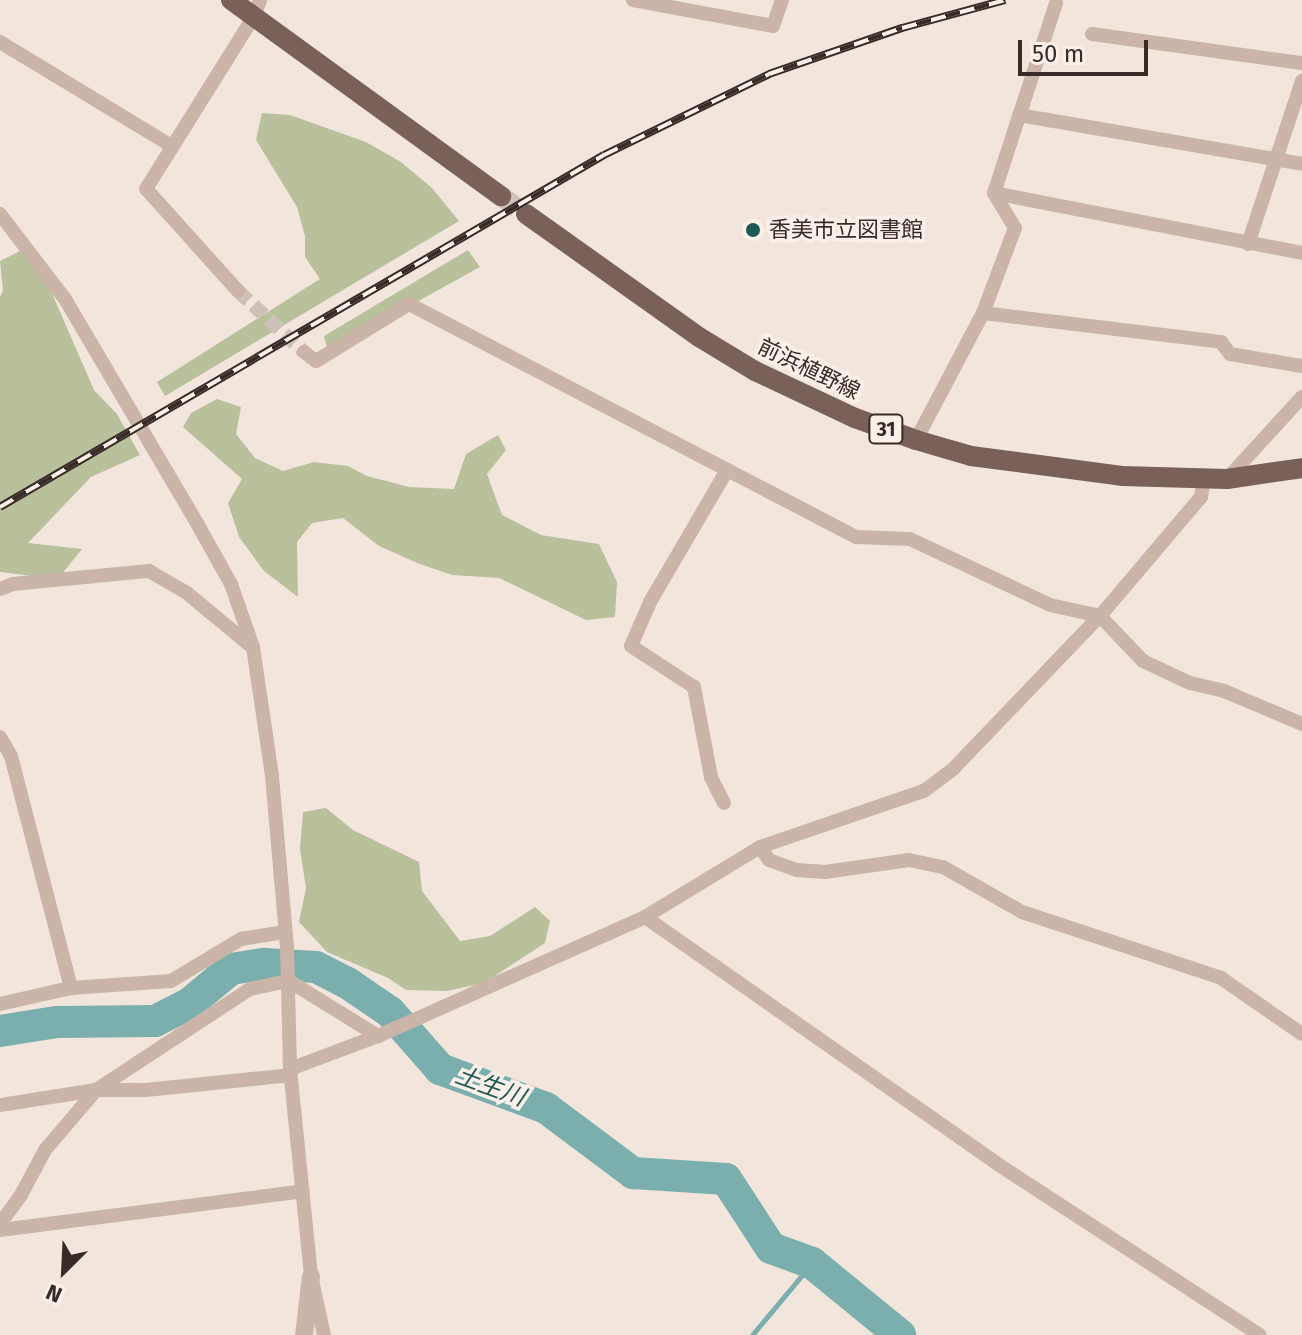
<!DOCTYPE html>
<html>
<head>
<meta charset="utf-8">
<style>
	body { margin:0 }
	#map { position:relative; width:1302px; height:1335px; overflow:hidden; background:#f2e6dc; font-family:"Fira Sans","Noto Sans JP",sans-serif }
	div>[style] { position:absolute }
	.green>* { inset:0; background:#b8c19c }
	.stream>* { height:5px; margin:-2.5px; padding:0 2.5px; transform-origin:2.5px; border-radius:2.5px; background:#7bafad }
	.river>* { height:32px; margin:-16px; padding:0 16px; transform-origin:16px; border-radius:16px; background:#7bafad }
	.minor-tunnel>* { height:14px; margin-top:-7px; transform-origin:0; background:repeating-linear-gradient(90deg,#cdc1b8 0 14px,transparent 0 21px) }
	.primary-tunnel>* { height:20px; margin-top:-10px; transform-origin:0; background:repeating-linear-gradient(90deg,#cdc1b8 0 20px,transparent 0 30px) }
	.minor>* { height:14px; margin:-7px; padding:0 7px; transform-origin:7px; border-radius:7px; background:#cab5a8 }
	.tertiary>* { height:18px; margin:-9px; padding:0 9px; transform-origin:9px; border-radius:9px; background:#cab5a8 }
	.primary>* { height:20px; margin:-10px; padding:0 10px; transform-origin:10px; border-radius:10px; background:#796159 }
	.rail>* { height:8px; margin-top:-4px; transform-origin:0; background:repeating-linear-gradient(90deg,#faf0e8 0 15px,#372b28 0 30px); box-sizing:border-box; border-block:2px solid #372b28 }
	.dots>* { width:22px; height:22px; translate:-50% -50%; box-sizing:border-box; border:4px solid #faf0e8; border-radius:50% }
	span { translate:-50% -50%; white-space:nowrap; text-align:center; line-height:1.15; -webkit-text-stroke:7px #faf0e8; paint-order:stroke }
	.shield-label span { padding:2px 6px; background:#faf0e8; border:2px solid; border-radius:6px; -webkit-text-stroke-width:0 }
	.shield-label { font-size:20px; color:#372b28; font-weight:700 }
	.poi-label { font-size:22px; color:#372b28 }
	.left { translate:0 -50%; text-align:left }
	.street-label { font-size:22px; color:#372b28 }
	.water-label { font-size:24px; color:#1e5857; font-style:italic }
	.north { position:absolute; left:24px; top:1231px; width:80px; height:80px; -webkit-text-stroke:6px #faf0e8; paint-order:stroke; rotate:204deg; font-size:22px; font-weight:700; line-height:32px; text-align:center; color:#372b28 }
	.north::after { content:''; display:block; margin:auto; width:28px; height:36px; background:#372b28; clip-path:polygon(50% 0,100% 100%,50% 72%,0 100%) }
	.scale { position:absolute; left:1018px; top:40px; width:130px; height:36px; box-sizing:border-box; border:4px solid #372b28; border-top:0; padding-left:10px; font-size:24px; line-height:28px; white-space:nowrap; color:#372b28; -webkit-text-stroke:6px #faf0e8; paint-order:stroke }
</style>
</head>
<body>
<div id="map">
	<div class="green">
		<i style="clip-path:polygon(262px 113px,290px 115px,366px 142px,401px 162px,432px 188px,459px 221px,165px 396px,157px 382px,320px 279px,305px 257px,305px 236px,297px 207px,256px 140px)"></i>
		<i style="clip-path:polygon(24px 249px,51px 291px,94px 390px,117px 414px,140px 455px,91px 477px,28px 543px,82px 549px,58px 579px,0 572px,0 297px,3px 291px,0 261px)"></i>
		<i style="clip-path:polygon(468px 250px,480px 267px,328px 351px,324px 336px)"></i>
		<i style="clip-path:polygon(217px 399px,241px 407px,236px 434px,255px 458px,283px 471px,314px 462px,348px 466px,367px 476px,409px 487px,454px 489px,466px 454px,498px 435px,506px 450px,487px 474px,502px 515px,541px 535px,599px 544px,617px 582px,615px 617px,586px 620px,499px 578px,452px 575px,417px 563px,379px 546px,343px 518px,312px 523px,297px 542px,298px 597px,264px 571px,239px 537px,228px 503px,242px 479px,183px 427px,191px 413px)"></i>
		<i style="clip-path:polygon(326px 808px,353px 830px,419px 862px,422px 891px,460px 941px,490px 936px,535px 907px,550px 921px,545px 943px,484px 983px,447px 991px,406px 990px,388px 978px,327px 952px,299px 922px,306px 888px,300px 849px,303px 812px)"></i>
	</div>
	<div class="stream">
		<i style="left:752px;top:1335px;width:94px;rotate:-50.2deg"></i>
	</div>
	<div class="river">
		<i style="left:0;top:1031px;width:58px;rotate:-9deg"></i>
		<i style="left:57px;top:1022px;width:98px;rotate:-0.6deg"></i>
		<i style="left:155px;top:1021px;width:39px;rotate:-27deg"></i>
		<i style="left:190px;top:1003px;width:53px;rotate:-39.7deg"></i>
		<i style="left:231px;top:969px;width:33px;rotate:-9deg"></i>
		<i style="left:264px;top:964px;width:52px;rotate:3.3deg"></i>
		<i style="left:316px;top:967px;width:34px;rotate:27deg"></i>
		<i style="left:346px;top:982px;width:53px;rotate:34.3deg"></i>
		<i style="left:390px;top:1012px;width:76px;rotate:48.7deg"></i>
		<i style="left:440px;top:1069px;width:113px;rotate:20.2deg"></i>
		<i style="left:546px;top:1108px;width:109px;rotate:36.8deg"></i>
		<i style="left:633px;top:1173px;width:93px;rotate:3.7deg"></i>
		<i style="left:726px;top:1179px;width:82px;rotate:56.9deg"></i>
		<i style="left:771px;top:1248px;width:44px;rotate:20.1deg"></i>
		<i style="left:812px;top:1263px;width:114px;rotate:39.3deg"></i>
	</div>
	<div class="minor-tunnel">
		<i style="left:238px;top:291px;width:90px;rotate:42.7deg"></i>
	</div>
	<div class="primary-tunnel">
		<i style="left:501px;top:196px;width:31px;rotate:36deg"></i>
	</div>
	<div class="minor">
		<i style="left:633px;top:0;width:142px;rotate:10.5deg"></i>
		<i style="left:773px;top:26px;width:28px;rotate:-71deg"></i>
		<i style="left:1092px;top:34px;width:212px;rotate:7.9deg"></i>
		<i style="left:0;top:42px;width:201px;rotate:31.2deg"></i>
		<i style="left:1019px;top:115px;width:287px;rotate:9.8deg"></i>
		<i style="left:994px;top:193px;width:314px;rotate:11deg"></i>
		<i style="left:0;top:214px;width:107px;rotate:52.6deg"></i>
		<i style="left:65px;top:299px;width:262px;rotate:59.5deg"></i>
		<i style="left:198px;top:525px;width:68px;rotate:60.8deg"></i>
		<i style="left:231px;top:584px;width:67px;rotate:70.8deg"></i>
		<i style="left:253px;top:647px;width:130px;rotate:81.6deg"></i>
		<i style="left:272px;top:776px;width:171px;rotate:85deg"></i>
		<i style="left:287px;top:946px;width:123px;rotate:88.6deg"></i>
		<i style="left:290px;top:1069px;width:208px;rotate:84.2deg"></i>
		<i style="left:311px;top:1276px;width:60px;rotate:77.6deg"></i>
		<i style="left:1248px;top:244px;width:172px;rotate:-71.7deg"></i>
		<i style="left:238px;top:291px;width:137px;rotate:-132deg"></i>
		<i style="left:146px;top:189px;width:204px;rotate:-58deg"></i>
		<i style="left:254px;top:16px;width:17px;rotate:-69deg"></i>
		<i style="left:983px;top:313px;width:240px;rotate:6.9deg"></i>
		<i style="left:1221px;top:342px;width:15px;rotate:53deg"></i>
		<i style="left:1230px;top:354px;width:73px;rotate:9.5deg"></i>
		<i style="left:304px;top:352px;width:15px;rotate:37deg"></i>
		<i style="left:316px;top:361px;width:109px;rotate:-31.5deg"></i>
		<i style="left:409px;top:304px;width:504px;rotate:27.53deg"></i>
		<i style="left:856px;top:537px;width:54px;rotate:2.1deg"></i>
		<i style="left:910px;top:539px;width:155px;rotate:25.2deg"></i>
		<i style="left:1050px;top:605px;width:51px;rotate:12.4deg"></i>
		<i style="left:1100px;top:616px;width:62px;rotate:46.3deg"></i>
		<i style="left:1143px;top:661px;width:52px;rotate:25.1deg"></i>
		<i style="left:1190px;top:683px;width:35px;rotate:13deg"></i>
		<i style="left:1224px;top:691px;width:85px;rotate:22.9deg"></i>
		<i style="left:916px;top:440px;width:144px;rotate:-62.2deg"></i>
		<i style="left:983px;top:313px;width:91px;rotate:-69.4deg"></i>
		<i style="left:1015px;top:228px;width:41px;rotate:-121deg"></i>
		<i style="left:994px;top:193px;width:200px;rotate:-71.9deg"></i>
		<i style="left:1227px;top:479px;width:111px;rotate:-47.6deg"></i>
		<i style="left:0;top:589px;width:14px;rotate:-21deg"></i>
		<i style="left:13px;top:584px;width:137px;rotate:-5.5deg"></i>
		<i style="left:149px;top:571px;width:44px;rotate:30.1deg"></i>
		<i style="left:187px;top:593px;width:85px;rotate:39.7deg"></i>
		<i style="left:0;top:737px;width:22px;rotate:60deg"></i>
		<i style="left:11px;top:756px;width:240px;rotate:75.5deg"></i>
		<i style="left:724px;top:803px;width:29px;rotate:-117deg"></i>
		<i style="left:711px;top:777px;width:92px;rotate:-100.7deg"></i>
		<i style="left:694px;top:687px;width:75px;rotate:-146.9deg"></i>
		<i style="left:631px;top:646px;width:48px;rotate:-66.6deg"></i>
		<i style="left:650px;top:602px;width:153px;rotate:-59.7deg"></i>
		<i style="left:760px;top:847px;width:16px;rotate:55deg"></i>
		<i style="left:769px;top:860px;width:30px;rotate:20deg"></i>
		<i style="left:797px;top:870px;width:28px;rotate:4deg"></i>
		<i style="left:825px;top:872px;width:85px;rotate:-8.1deg"></i>
		<i style="left:909px;top:860px;width:35px;rotate:12deg"></i>
		<i style="left:943px;top:867px;width:91px;rotate:29.7deg"></i>
		<i style="left:1022px;top:912px;width:210px;rotate:18.3deg"></i>
		<i style="left:1221px;top:978px;width:98px;rotate:34.7deg"></i>
		<i style="left:645px;top:917px;width:432px;rotate:35deg"></i>
		<i style="left:999px;top:1165px;width:311px;rotate:33.1deg"></i>
		<i style="left:0;top:1004px;width:73px;rotate:-12.7deg"></i>
		<i style="left:71px;top:988px;width:100px;rotate:-4deg"></i>
		<i style="left:171px;top:981px;width:82px;rotate:-31deg"></i>
		<i style="left:241px;top:939px;width:44px;rotate:-9.2deg"></i>
		<i style="left:290px;top:1069px;width:94px;rotate:-20.6deg"></i>
		<i style="left:378px;top:1036px;width:292px;rotate:-24deg"></i>
		<i style="left:645px;top:917px;width:135px;rotate:-31.3deg"></i>
		<i style="left:760px;top:847px;width:173px;rotate:-18.9deg"></i>
		<i style="left:924px;top:791px;width:38px;rotate:-37deg"></i>
		<i style="left:954px;top:768px;width:211px;rotate:-46.2deg"></i>
		<i style="left:1100px;top:616px;width:156px;rotate:-49.7deg"></i>
		<i style="left:1201px;top:497px;width:18px;rotate:-81deg"></i>
		<i style="left:0;top:1105px;width:97px;rotate:-8.9deg"></i>
		<i style="left:96px;top:1090px;width:50px"></i>
		<i style="left:146px;top:1090px;width:145px;rotate:-5.9deg"></i>
		<i style="left:0;top:1224px;width:36px;rotate:-54deg"></i>
		<i style="left:21px;top:1195px;width:51px;rotate:-61.9deg"></i>
		<i style="left:45px;top:1150px;width:79px;rotate:-49.6deg"></i>
		<i style="left:96px;top:1090px;width:184px;rotate:-33.3deg"></i>
		<i style="left:250px;top:989px;width:40px;rotate:-12deg"></i>
		<i style="left:289px;top:981px;width:105px;rotate:31.7deg"></i>
		<i style="left:0;top:1230px;width:305px;rotate:-7.3deg"></i>
	</div>
	<div class="tertiary">
		<i style="left:304px;top:1335px;width:59px;rotate:-83.2deg"></i>
	</div>
	<div class="primary">
		<i style="left:231px;top:0;width:334px;rotate:36deg"></i>
		<i style="left:526px;top:214px;width:212px;rotate:35.4deg"></i>
		<i style="left:699px;top:337px;width:66px;rotate:31.3deg"></i>
		<i style="left:755px;top:371px;width:110px;rotate:25.2deg"></i>
		<i style="left:855px;top:418px;width:65px;rotate:19.8deg"></i>
		<i style="left:916px;top:440px;width:57px;rotate:16.2deg"></i>
		<i style="left:971px;top:456px;width:152px;rotate:7.5deg"></i>
		<i style="left:1122px;top:476px;width:105px;rotate:1.6deg"></i>
		<i style="left:1227px;top:479px;width:76px;rotate:-8.3deg"></i>
	</div>
	<div class="rail">
		<i style="left:0;top:507px;width:699px;rotate:-30.23deg"></i>
		<i style="left:604px;top:155px;width:184px;rotate:-26.1deg"></i>
		<i style="left:769px;top:74px;width:141px;rotate:-19.1deg"></i>
		<i style="left:902px;top:28px;width:107px;rotate:-15.2deg"></i>
	</div>
	<div class="dots">
		<i style="left:753px;top:230px;background:#1e5857"></i>
	</div>
	<div class="shield-label">
		<span style="left:886px;top:429px">31</span>
	</div>
	<div class="poi-label">
		<span class="left" style="left:769px;top:230px">香美市立図書館</span>
	</div>
	<div class="street-label">
		<span style="left:809px;top:369px;rotate:26deg">前浜植野線</span>
	</div>
	<div class="water-label">
		<span style="left:490px;top:1087px;rotate:20deg">土生川</span>
	</div>
	<div class="north">N</div>
	<div class="scale">50 m</div>
</div>
</body>
</html>
